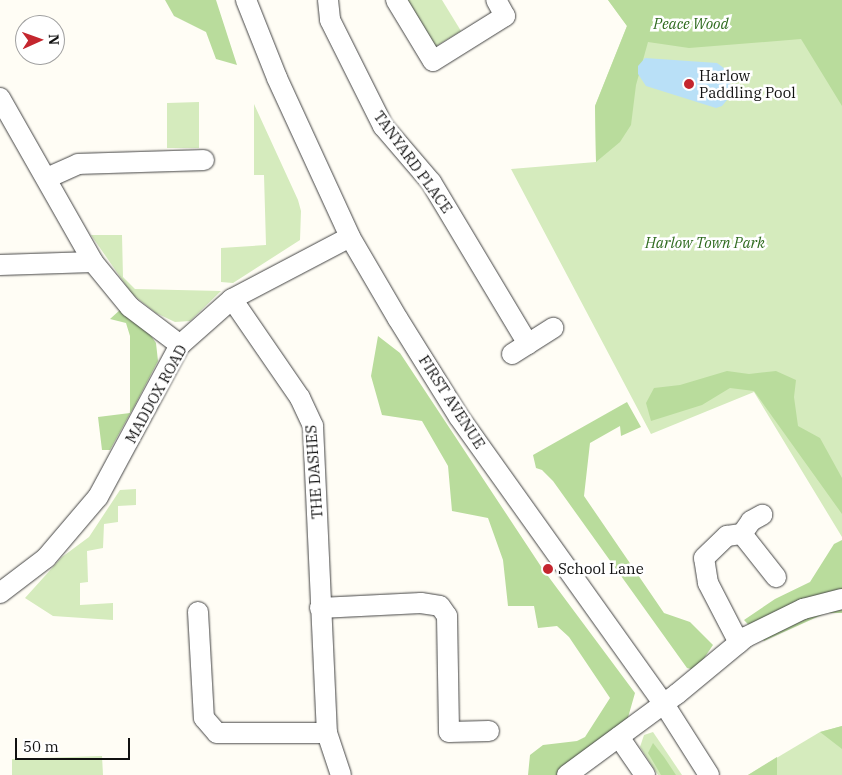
<!DOCTYPE html>
<html>
<head>
<meta charset="utf-8">
<style>
	body { margin:0 }
	#map { position:relative; width:842px; height:775px; overflow:hidden; background:#fffdf5; font-family:"IBM Plex Serif",serif }
	div>[style] { position:absolute }
	.green>* { inset:0; background:#d5ebbd }
	.forest>* { inset:0; background:#b9dc9c }
	.water>* { inset:0; background:#b9e0f7 }
	.roads { filter:drop-shadow(0 0 1px #444) drop-shadow(0 0 1px #444) }
	.minor>* { height:20px; margin:-10px; padding:0 10px; transform-origin:10px; border-radius:10px; background:#fff }
	.dots>* { width:14px; height:14px; translate:-50% -50%; box-sizing:border-box; border:2px solid #fff; border-radius:50% }
	span { translate:-50% -50%; white-space:nowrap; text-align:center; line-height:1.15; -webkit-text-stroke:5px #fff; paint-order:stroke }
	.park-label { font-size:15px; color:#2f6b1f; font-style:italic }
	.poi-label { font-size:15px; color:#111 }
	.left { translate:0 -50%; text-align:left }
	.street-label { font-size:15px; color:#111 }
	.north { position:absolute; left:15px; top:15px; width:50px; height:50px; box-sizing:border-box; background:#fff; border:1px solid #a0a0a0; border-radius:50%; rotate:88deg; font-size:14px; font-weight:700; line-height:20px; text-align:center; color:#111 }
	.north::after { content:''; display:block; margin:auto; width:18px; height:22px; background:#c4262e; clip-path:polygon(50% 0,100% 100%,50% 72%,0 100%) }
	.scale { position:absolute; left:15px; top:738px; width:115px; height:22px; box-sizing:border-box; border:2px solid #111; border-top:0; padding-left:6px; font-size:15px; line-height:18px; white-space:nowrap; color:#111; -webkit-text-stroke:4px #fff; paint-order:stroke }
</style>
</head>
<body>
<div id="map">
	<div class="green">
		<i style="clip-path:polygon(405px 0,442px 0,461px 31px,433px 48px)"></i>
		<i style="clip-path:polygon(608px 0,842px 0,842px 537px,754px 392px,651px 434px,511px 169px,596px 162px,595px 106px,627px 26px)"></i>
		<i style="clip-path:polygon(199px 102px,199px 148px,167px 148px,167px 103px)"></i>
		<i style="clip-path:polygon(254px 104px,298px 200px,301px 211px,300px 240px,233px 283px,221px 282px,221px 248px,266px 245px,264px 175px,254px 175px)"></i>
		<i style="clip-path:polygon(91px 235px,122px 235px,123px 277px,135px 289px,221px 291px,190px 321px,175px 322px,156px 313px,132px 294px)"></i>
		<i style="clip-path:polygon(136px 489px,136px 505px,118px 506px,118px 522px,104px 524px,103px 548px,87px 551px,88px 582px,80px 583px,80px 605px,113px 603px,113px 620px,53px 616px,25px 598px,62px 557px,89px 537px,120px 490px)"></i>
		<i style="clip-path:polygon(842px 726px,842px 775px,748px 775px,820px 732px)"></i>
		<i style="clip-path:polygon(653px 732px,682px 775px,658px 775px,640px 747px,644px 735px)"></i>
		<i style="clip-path:polygon(102px 756px,103px 775px,12px 775px,12px 759px)"></i>
	</div>
	<div class="forest">
		<i style="clip-path:polygon(165px 0,216px 0,237px 65px,216px 59px,206px 32px,174px 16px)"></i>
		<i style="clip-path:polygon(608px 0,842px 0,842px 106px,801px 39px,689px 48px,648px 42px,636px 85px,631px 125px,620px 142px,596px 162px,595px 106px,627px 26px)"></i>
		<i style="clip-path:polygon(121px 309px,149px 333px,156px 343px,158px 361px,136px 403px,110px 450px,102px 450px,98px 417px,130px 413px,130px 336px,126px 323px,110px 319px)"></i>
		<i style="clip-path:polygon(378px 336px,400px 353px,542px 568px,635px 693px,627px 721px,560px 775px,528px 775px,530px 755px,543px 745px,577px 741px,585px 737px,610px 698px,569px 637px,557px 626px,538px 628px,534px 606px,508px 606px,503px 560px,488px 518px,452px 511px,448px 466px,422px 421px,382px 415px,371px 376px)"></i>
		<i style="clip-path:polygon(727px 371px,749px 374px,776px 371px,796px 380px,794px 397px,798px 426px,820px 438px,842px 478px,842px 514px,754px 391px,730px 388px,702px 405px,651px 421px,646px 403px,654px 388px,680px 385px)"></i>
		<i style="clip-path:polygon(627px 402px,641px 427px,621px 436px,620px 426px,590px 443px,584px 496px,664px 613px,690px 622px,713px 645px,696px 670px,687px 668px,553px 481px,542px 470px,536px 468px,533px 455px)"></i>
		<i style="clip-path:polygon(842px 540px,842px 613px,826px 613px,764px 641px,744px 620px,775px 599px,810px 582px,834px 544px)"></i>
		<i style="clip-path:polygon(842px 726px,842px 749px,820px 732px)"></i>
		<i style="clip-path:polygon(653px 743px,664px 757px,676px 775px,661px 775px,648px 753px)"></i>
		<i style="clip-path:polygon(777px 757px,777px 775px,748px 775px)"></i>
	</div>
	<div class="water">
		<i style="clip-path:polygon(645px 58px,717px 63px,728px 71px,732px 94px,722px 106px,716px 108px,646px 86px,638px 74px,638px 66px)"></i>
	</div>
	<div class="roads">
		<div class="minor">
			<i style="left:246px;top:0;width:84px;rotate:68.3deg"></i>
			<i style="left:277px;top:78px;width:175px;rotate:65.3deg"></i>
			<i style="left:350px;top:237px;width:95px;rotate:59.7deg"></i>
			<i style="left:398px;top:319px;width:115px;rotate:58.1deg"></i>
			<i style="left:459px;top:417px;width:353px;rotate:54.5deg"></i>
			<i style="left:664px;top:704px;width:84px;rotate:57.6deg"></i>
			<i style="left:328px;top:0;width:20px;rotate:84deg"></i>
			<i style="left:330px;top:20px;width:119px;rotate:63.4deg"></i>
			<i style="left:383px;top:126px;width:74px;rotate:49.4deg"></i>
			<i style="left:431px;top:182px;width:189px;rotate:59.1deg"></i>
			<i style="left:396px;top:0;width:71px;rotate:58.8deg"></i>
			<i style="left:433px;top:61px;width:85px;rotate:-32deg"></i>
			<i style="left:505px;top:16px;width:18px;rotate:-119deg"></i>
			<i style="left:0;top:98px;width:189px;rotate:60.4deg"></i>
			<i style="left:93px;top:262px;width:58px;rotate:50.6deg"></i>
			<i style="left:130px;top:307px;width:63px;rotate:37.2deg"></i>
			<i style="left:47px;top:178px;width:34px;rotate:-24deg"></i>
			<i style="left:78px;top:164px;width:126px;rotate:-1.8deg"></i>
			<i style="left:0;top:265px;width:93px;rotate:-1.8deg"></i>
			<i style="left:232px;top:299px;width:120px;rotate:55.5deg"></i>
			<i style="left:300px;top:398px;width:31px;rotate:65deg"></i>
			<i style="left:313px;top:426px;width:307px;rotate:87.4deg"></i>
			<i style="left:327px;top:733px;width:44px;rotate:71.6deg"></i>
			<i style="left:512px;top:354px;width:49px;rotate:-32.4deg"></i>
			<i style="left:742px;top:534px;width:16px;rotate:-55deg"></i>
			<i style="left:751px;top:521px;width:13px;rotate:-29deg"></i>
			<i style="left:0;top:593px;width:58px;rotate:-37.3deg"></i>
			<i style="left:46px;top:558px;width:80px;rotate:-49.6deg"></i>
			<i style="left:98px;top:497px;width:173px;rotate:-61.7deg"></i>
			<i style="left:180px;top:345px;width:69px;rotate:-41.5deg"></i>
			<i style="left:232px;top:299px;width:133px;rotate:-27.7deg"></i>
			<i style="left:320px;top:608px;width:101px;rotate:-2.8deg"></i>
			<i style="left:421px;top:603px;width:19px;rotate:9deg"></i>
			<i style="left:440px;top:606px;width:12px;rotate:55deg"></i>
			<i style="left:447px;top:616px;width:116px;rotate:89deg"></i>
			<i style="left:449px;top:732px;width:40px;rotate:-1.4deg"></i>
			<i style="left:198px;top:612px;width:106px;rotate:86.8deg"></i>
			<i style="left:204px;top:718px;width:20px;rotate:49deg"></i>
			<i style="left:217px;top:733px;width:110px"></i>
			<i style="left:739px;top:643px;width:68px;rotate:-117.3deg"></i>
			<i style="left:708px;top:583px;width:25px;rotate:-99deg"></i>
			<i style="left:704px;top:558px;width:32px;rotate:-44deg"></i>
			<i style="left:727px;top:536px;width:15px;rotate:-8deg"></i>
			<i style="left:742px;top:534px;width:55px;rotate:51.7deg"></i>
			<i style="left:619px;top:737px;width:46px;rotate:55.6deg"></i>
			<i style="left:567px;top:775px;width:137px;rotate:-36.4deg"></i>
			<i style="left:677px;top:694px;width:89px;rotate:-39.6deg"></i>
			<i style="left:746px;top:637px;width:64px;rotate:-26.2deg"></i>
			<i style="left:803px;top:609px;width:40px;rotate:-14.4deg"></i>
		</div>
	</div>
	<div class="dots">
		<i style="left:689px;top:84px;background:#c4262e"></i>
		<i style="left:548px;top:569px;background:#c4262e"></i>
	</div>
	<div class="park-label">
		<span style="left:691px;top:24px">Peace Wood</span>
		<span style="left:705px;top:243px">Harlow Town Park</span>
	</div>
	<div class="poi-label">
		<span class="left" style="left:699px;top:84px">Harlow<br>Paddling Pool</span>
		<span class="left" style="left:558px;top:569px">School Lane</span>
	</div>
	<div class="street-label">
		<span style="left:413px;top:162px;rotate:54deg">TANYARD PLACE</span>
		<span style="left:156px;top:394px;rotate:-61deg">MADDOX ROAD</span>
		<span style="left:452px;top:402px;rotate:57deg">FIRST AVENUE</span>
		<span style="left:314px;top:472px;rotate:-94deg">THE DASHES</span>
	</div>
	<div class="north">N</div>
	<div class="scale">50 m</div>
</div>
</body>
</html>
